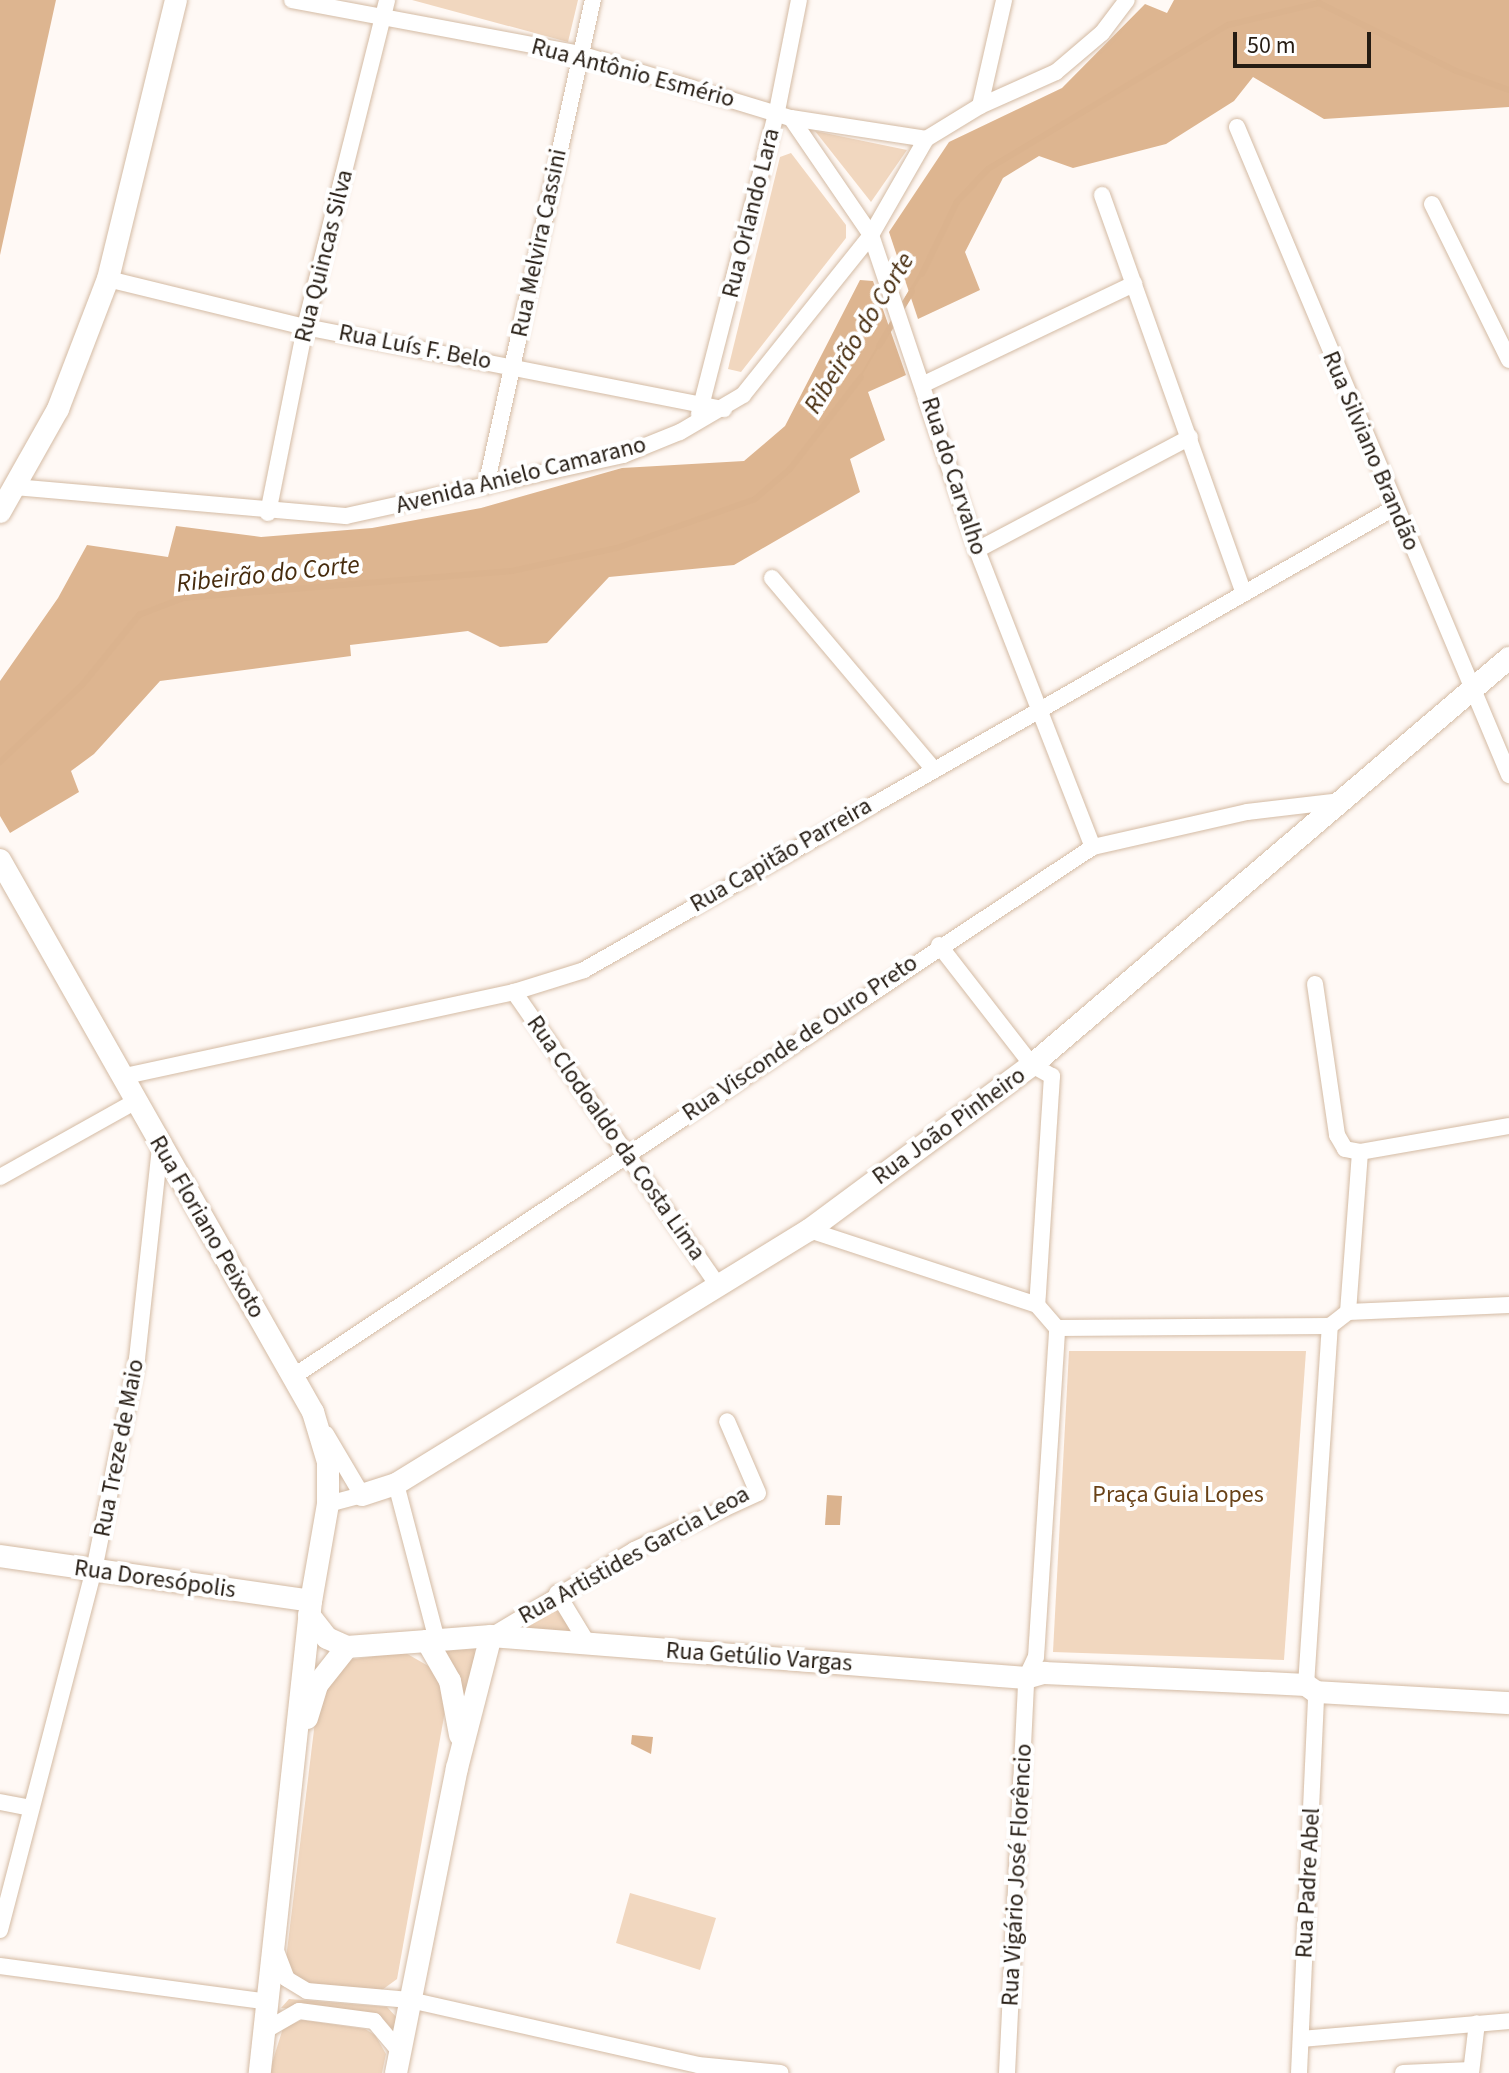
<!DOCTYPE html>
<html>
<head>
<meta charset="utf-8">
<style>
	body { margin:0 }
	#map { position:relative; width:1509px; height:2073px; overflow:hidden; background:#fff9f5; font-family:"Source Sans 3",sans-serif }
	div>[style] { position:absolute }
	.green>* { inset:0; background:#f1d7bf }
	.forest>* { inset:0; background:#ddb590 }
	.water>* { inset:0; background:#dbb38e }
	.stream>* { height:6px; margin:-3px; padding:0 3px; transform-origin:3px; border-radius:3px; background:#dbb38e }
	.roads { filter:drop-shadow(0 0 2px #d4bba4) drop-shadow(0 0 2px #d4bba4) }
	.street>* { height:16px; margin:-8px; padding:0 8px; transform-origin:8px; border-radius:8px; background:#fff }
	.secondary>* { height:22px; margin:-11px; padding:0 11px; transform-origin:11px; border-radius:11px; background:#fff }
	span { translate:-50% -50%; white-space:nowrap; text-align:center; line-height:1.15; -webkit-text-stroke:8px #fff; paint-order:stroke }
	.street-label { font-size:24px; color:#251c13 }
	.park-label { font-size:24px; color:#694217 }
	.water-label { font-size:26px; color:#472c0e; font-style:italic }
	.scale { position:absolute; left:1233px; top:32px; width:138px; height:36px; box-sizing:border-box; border:4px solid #251c13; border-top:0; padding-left:10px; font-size:24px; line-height:28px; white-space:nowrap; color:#251c13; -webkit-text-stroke:6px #fff; paint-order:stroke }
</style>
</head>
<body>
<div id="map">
	<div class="green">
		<i style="clip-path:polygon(412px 0,578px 0,568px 42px)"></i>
		<i style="clip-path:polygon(815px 131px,907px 150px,871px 202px)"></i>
		<i style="clip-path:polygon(791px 153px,846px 225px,846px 238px,741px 372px,728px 369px,780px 157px)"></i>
		<i style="clip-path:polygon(1069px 1351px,1306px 1351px,1284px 1660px,1053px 1652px)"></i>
		<i style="clip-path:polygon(557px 1602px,575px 1635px,524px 1633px,519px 1624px)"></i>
		<i style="clip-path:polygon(474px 1649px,477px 1660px,464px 1707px,456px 1669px,441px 1651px)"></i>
		<i style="clip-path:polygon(404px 1652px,430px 1667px,441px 1685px,445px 1711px,397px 1979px,382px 1990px,306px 1983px,292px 1974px,286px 1959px,318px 1697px,348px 1660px)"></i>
		<i style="clip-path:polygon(630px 1893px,716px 1918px,700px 1970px,616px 1943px)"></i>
		<i style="clip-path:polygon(289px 1999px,387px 2007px,400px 2021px,392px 2029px,378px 2014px,281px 2008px)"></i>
		<i style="clip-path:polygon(302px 2020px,365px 2029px,375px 2035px,386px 2054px,382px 2073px,269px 2073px,283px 2028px)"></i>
	</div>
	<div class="forest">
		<i style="clip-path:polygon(0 0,56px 0,0 255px)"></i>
		<i style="clip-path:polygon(1174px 0,1509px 0,1509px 107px,1324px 119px,1253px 77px,1234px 101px,1166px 144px,1073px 168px,1039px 156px,1003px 178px,965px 252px,980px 290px,918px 319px,889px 232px,949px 142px,1062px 88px,1145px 4px,1167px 13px)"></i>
		<i style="clip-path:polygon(860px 280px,873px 281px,906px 375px,868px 392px,885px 440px,850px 459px,860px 492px,734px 565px,609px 577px,547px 643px,500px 647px,468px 631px,350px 645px,351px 656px,160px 681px,94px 754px,71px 771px,79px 792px,10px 833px,0 816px,0 681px,58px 598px,87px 545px,168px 557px,176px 526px,261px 537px,372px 528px,481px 508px,622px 468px,744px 461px,785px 426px)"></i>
	</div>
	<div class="water">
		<i style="clip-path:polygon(1319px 0,1457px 71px,1509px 90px,1456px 71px,1319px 3px,1228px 25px,988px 169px,957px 203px,924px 272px,849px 397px,790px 469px,755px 499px,617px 548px,512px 571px,183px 598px,139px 615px,83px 684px,0 762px,83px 684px,139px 615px,183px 597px,512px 571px,617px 547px,754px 499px,789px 468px,848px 396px,921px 270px,955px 200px,986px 167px,1226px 24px)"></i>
		<i style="clip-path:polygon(827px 1495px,842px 1496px,840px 1525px,825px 1525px)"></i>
		<i style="clip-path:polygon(632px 1735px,653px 1737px,651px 1754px,631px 1744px)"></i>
	</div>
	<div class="stream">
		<i style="left:922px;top:274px;width:80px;rotate:-64.1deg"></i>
		<i style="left:957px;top:202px;width:45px;rotate:-46.8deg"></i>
		<i style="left:988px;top:169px;width:280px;rotate:-31deg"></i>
		<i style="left:1228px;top:25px;width:94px;rotate:-13.6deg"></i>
		<i style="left:1319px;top:3px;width:153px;rotate:26.4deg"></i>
		<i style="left:1456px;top:71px;width:56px;rotate:19.7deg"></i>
		<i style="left:879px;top:346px;width:64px;rotate:-59deg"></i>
		<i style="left:0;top:762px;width:114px;rotate:-43.2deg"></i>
		<i style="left:83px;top:684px;width:89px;rotate:-50.9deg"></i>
		<i style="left:139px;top:615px;width:47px;rotate:-21.1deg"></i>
		<i style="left:183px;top:598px;width:330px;rotate:-4.7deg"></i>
		<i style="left:512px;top:571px;width:107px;rotate:-12.4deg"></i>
		<i style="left:617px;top:548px;width:146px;rotate:-19.5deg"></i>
		<i style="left:755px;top:499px;width:46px;rotate:-40.6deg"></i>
		<i style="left:790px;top:469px;width:116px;rotate:-52.3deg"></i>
	</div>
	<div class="roads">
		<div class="street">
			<i style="left:292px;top:0;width:293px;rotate:10.6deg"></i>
			<i style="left:580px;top:54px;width:220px;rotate:16.9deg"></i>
			<i style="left:791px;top:118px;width:137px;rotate:8.8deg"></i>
			<i style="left:980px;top:106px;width:109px;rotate:-77.2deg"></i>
			<i style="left:791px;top:118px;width:142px;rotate:55.6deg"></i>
			<i style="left:871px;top:235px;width:332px;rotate:71.4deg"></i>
			<i style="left:977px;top:550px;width:319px;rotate:68.7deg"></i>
			<i style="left:1237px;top:127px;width:703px;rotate:67.23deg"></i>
			<i style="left:1102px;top:195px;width:423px;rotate:70.4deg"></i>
			<i style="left:1432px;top:204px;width:174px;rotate:63.7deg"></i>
			<i style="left:108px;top:279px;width:203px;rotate:13.7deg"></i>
			<i style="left:305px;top:327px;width:427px;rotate:11.1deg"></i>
			<i style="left:924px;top:384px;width:233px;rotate:-25.5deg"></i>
			<i style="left:699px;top:414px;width:313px;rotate:-75.6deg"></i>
			<i style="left:777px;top:111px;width:113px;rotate:-78.8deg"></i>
			<i style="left:486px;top:486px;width:498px;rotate:-77.6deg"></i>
			<i style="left:14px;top:487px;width:333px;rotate:5deg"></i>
			<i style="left:346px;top:516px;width:284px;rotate:-12.4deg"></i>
			<i style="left:623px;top:455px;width:61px;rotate:-22deg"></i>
			<i style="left:680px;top:432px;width:73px;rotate:-30.4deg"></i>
			<i style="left:743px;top:395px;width:205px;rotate:-51.3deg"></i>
			<i style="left:871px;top:235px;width:111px;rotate:-60.2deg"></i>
			<i style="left:926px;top:139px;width:63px;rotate:-31.4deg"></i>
			<i style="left:980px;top:106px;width:83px;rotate:-24.1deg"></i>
			<i style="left:1056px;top:72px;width:60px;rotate:-40.3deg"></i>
			<i style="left:1102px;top:33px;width:41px;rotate:-52.9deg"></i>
			<i style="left:268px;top:513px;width:190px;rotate:-78.7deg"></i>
			<i style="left:305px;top:327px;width:337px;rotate:-75.9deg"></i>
			<i style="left:977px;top:550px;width:241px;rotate:-27.9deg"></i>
			<i style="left:772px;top:578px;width:248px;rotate:49.8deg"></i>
			<i style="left:939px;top:945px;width:152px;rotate:52.2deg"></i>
			<i style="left:1032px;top:1065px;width:23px;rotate:29deg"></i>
			<i style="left:1052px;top:1076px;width:229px;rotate:93.7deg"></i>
			<i style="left:1315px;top:984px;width:153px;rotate:81.7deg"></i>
			<i style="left:1337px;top:1135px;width:16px;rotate:60deg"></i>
			<i style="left:1345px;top:1149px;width:15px;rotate:11deg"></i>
			<i style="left:1360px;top:1152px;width:151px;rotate:-9.9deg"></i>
			<i style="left:514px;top:992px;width:356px;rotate:55.2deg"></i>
			<i style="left:121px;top:1077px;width:402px;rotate:-12.2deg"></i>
			<i style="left:514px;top:992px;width:73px;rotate:-17.4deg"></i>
			<i style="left:584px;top:970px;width:932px;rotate:-29.7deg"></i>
			<i style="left:0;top:1177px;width:154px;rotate:-29.2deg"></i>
			<i style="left:809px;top:1230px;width:240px;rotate:18.2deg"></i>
			<i style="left:1037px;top:1305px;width:30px;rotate:49deg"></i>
			<i style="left:1348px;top:1312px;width:161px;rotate:-2.5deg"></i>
			<i style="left:1348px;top:1312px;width:160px;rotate:-85.7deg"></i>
			<i style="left:1057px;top:1328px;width:273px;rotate:-0.4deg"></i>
			<i style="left:1330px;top:1326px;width:23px;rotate:-38deg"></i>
			<i style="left:294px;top:1376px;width:958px;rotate:-33.51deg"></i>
			<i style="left:1093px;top:847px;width:158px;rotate:-12.8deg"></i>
			<i style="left:1247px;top:812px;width:95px;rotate:-6.7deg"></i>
			<i style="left:326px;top:1434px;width:71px;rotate:59.5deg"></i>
			<i style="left:362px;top:1495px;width:35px;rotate:165deg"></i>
			<i style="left:396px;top:1484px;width:161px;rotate:75.3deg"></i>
			<i style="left:557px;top:1593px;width:60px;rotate:58.7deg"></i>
			<i style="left:491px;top:1636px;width:167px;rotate:-31deg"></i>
			<i style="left:634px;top:1550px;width:136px;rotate:-24.7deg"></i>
			<i style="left:758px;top:1493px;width:78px;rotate:-113.3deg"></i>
			<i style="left:1306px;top:1685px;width:360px;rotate:-86.2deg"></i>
			<i style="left:0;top:1802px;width:31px;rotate:11deg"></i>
			<i style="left:0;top:1930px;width:372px;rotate:-75.4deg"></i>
			<i style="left:94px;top:1570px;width:215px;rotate:-78.5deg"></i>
			<i style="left:137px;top:1359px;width:214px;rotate:-83.8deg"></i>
			<i style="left:275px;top:1948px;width:33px;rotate:69deg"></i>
			<i style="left:287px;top:1979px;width:23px;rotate:31deg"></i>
			<i style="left:307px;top:1991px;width:103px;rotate:5deg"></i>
			<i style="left:410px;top:2000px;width:295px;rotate:12.7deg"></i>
			<i style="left:698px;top:2065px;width:83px;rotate:5.5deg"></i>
			<i style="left:0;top:1966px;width:271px;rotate:7.6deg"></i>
			<i style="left:266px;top:2030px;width:38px;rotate:-30deg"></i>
			<i style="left:299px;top:2011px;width:76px;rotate:7.6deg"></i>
			<i style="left:374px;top:2021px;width:40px;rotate:50deg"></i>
			<i style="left:1301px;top:2039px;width:209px;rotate:-4.9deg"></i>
			<i style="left:1007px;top:2073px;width:395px;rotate:-87.2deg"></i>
			<i style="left:1026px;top:1678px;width:23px;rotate:-65deg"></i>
			<i style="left:1036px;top:1657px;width:330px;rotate:-86.3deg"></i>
			<i style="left:1299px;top:2073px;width:381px;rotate:-87.4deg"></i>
			<i style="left:1403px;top:2073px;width:68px;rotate:-2.5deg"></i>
			<i style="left:1471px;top:2073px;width:50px;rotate:-83.2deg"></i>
		</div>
		<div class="secondary">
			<i style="left:0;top:512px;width:118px;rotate:-60.6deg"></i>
			<i style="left:58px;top:409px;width:139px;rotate:-69deg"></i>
			<i style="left:108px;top:279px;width:287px;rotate:-76.3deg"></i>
			<i style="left:0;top:860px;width:635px;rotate:60.45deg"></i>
			<i style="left:313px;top:1412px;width:52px;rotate:73.3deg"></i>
			<i style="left:328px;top:1462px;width:42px;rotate:90deg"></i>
			<i style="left:328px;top:1504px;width:98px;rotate:99.9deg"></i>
			<i style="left:311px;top:1601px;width:475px;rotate:96.2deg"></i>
			<i style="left:362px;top:1495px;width:36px;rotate:-18deg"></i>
			<i style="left:396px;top:1484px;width:485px;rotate:-31.6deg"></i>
			<i style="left:809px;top:1230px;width:277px;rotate:-36.5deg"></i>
			<i style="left:1032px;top:1065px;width:627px;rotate:-40.47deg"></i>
			<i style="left:0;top:1556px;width:314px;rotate:8.2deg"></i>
			<i style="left:309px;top:1615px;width:29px;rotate:52deg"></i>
			<i style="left:327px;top:1638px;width:22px;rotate:24deg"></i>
			<i style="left:347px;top:1647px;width:80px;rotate:-4.3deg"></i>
			<i style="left:427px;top:1641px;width:46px;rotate:60.1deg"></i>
			<i style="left:450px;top:1681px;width:55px;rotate:79.5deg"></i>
			<i style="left:427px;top:1641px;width:64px;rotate:-4.5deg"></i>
			<i style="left:491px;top:1636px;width:537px;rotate:4.49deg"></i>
			<i style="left:1026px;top:1678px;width:19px;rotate:-16deg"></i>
			<i style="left:1044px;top:1673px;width:223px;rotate:2.6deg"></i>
			<i style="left:1267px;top:1683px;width:39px;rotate:3deg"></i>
			<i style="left:1306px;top:1685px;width:12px;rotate:35deg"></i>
			<i style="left:1316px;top:1692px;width:193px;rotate:3.3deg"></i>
			<i style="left:307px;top:1718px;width:34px;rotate:-73deg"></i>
			<i style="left:317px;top:1685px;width:48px;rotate:-51.7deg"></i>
			<i style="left:396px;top:2073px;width:311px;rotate:-78.7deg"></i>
			<i style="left:457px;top:1768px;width:136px;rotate:-75.6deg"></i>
		</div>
	</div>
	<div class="street-label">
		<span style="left:633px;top:73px;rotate:15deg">Rua Antônio Esmério</span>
		<span style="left:751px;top:213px;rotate:-76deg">Rua Orlando Lara</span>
		<span style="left:539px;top:243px;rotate:-78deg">Rua Melvira Cassini</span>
		<span style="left:324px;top:256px;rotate:-76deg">Rua Quincas Silva</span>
		<span style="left:415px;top:347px;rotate:11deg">Rua Luís F. Belo</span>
		<span style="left:1371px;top:451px;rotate:67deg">Rua Silviano Brandão</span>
		<span style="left:521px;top:475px;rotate:-14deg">Avenida Anielo Camarano</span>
		<span style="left:954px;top:476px;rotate:72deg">Rua do Carvalho</span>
		<span style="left:781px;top:855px;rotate:-30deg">Rua Capitão Parreira</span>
		<span style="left:800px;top:1038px;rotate:-34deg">Rua Visconde de Ouro Preto</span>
		<span style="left:949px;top:1126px;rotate:-36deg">Rua João Pinheiro</span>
		<span style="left:616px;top:1138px;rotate:55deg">Rua Clodoaldo da Costa Lima</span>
		<span style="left:207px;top:1227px;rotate:60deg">Rua Floriano Peixoto</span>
		<span style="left:119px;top:1448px;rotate:-79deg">Rua Treze de Maio</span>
		<span style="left:634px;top:1555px;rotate:-29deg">Rua Artistides Garcia Leoa</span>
		<span style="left:155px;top:1579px;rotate:8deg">Rua Doresópolis</span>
		<span style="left:759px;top:1657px;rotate:4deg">Rua Getúlio Vargas</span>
		<span style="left:1017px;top:1875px;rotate:-87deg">Rua Vigário José Florêncio</span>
		<span style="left:1308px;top:1883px;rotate:-87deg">Rua Padre Abel</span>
	</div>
	<div class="park-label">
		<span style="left:1178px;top:1495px">Praça Guia Lopes</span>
	</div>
	<div class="water-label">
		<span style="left:859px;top:333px;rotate:-58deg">Ribeirão do Corte</span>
		<span style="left:268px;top:574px;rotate:-6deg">Ribeirão do Corte</span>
	</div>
	<div class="scale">50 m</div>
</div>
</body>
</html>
